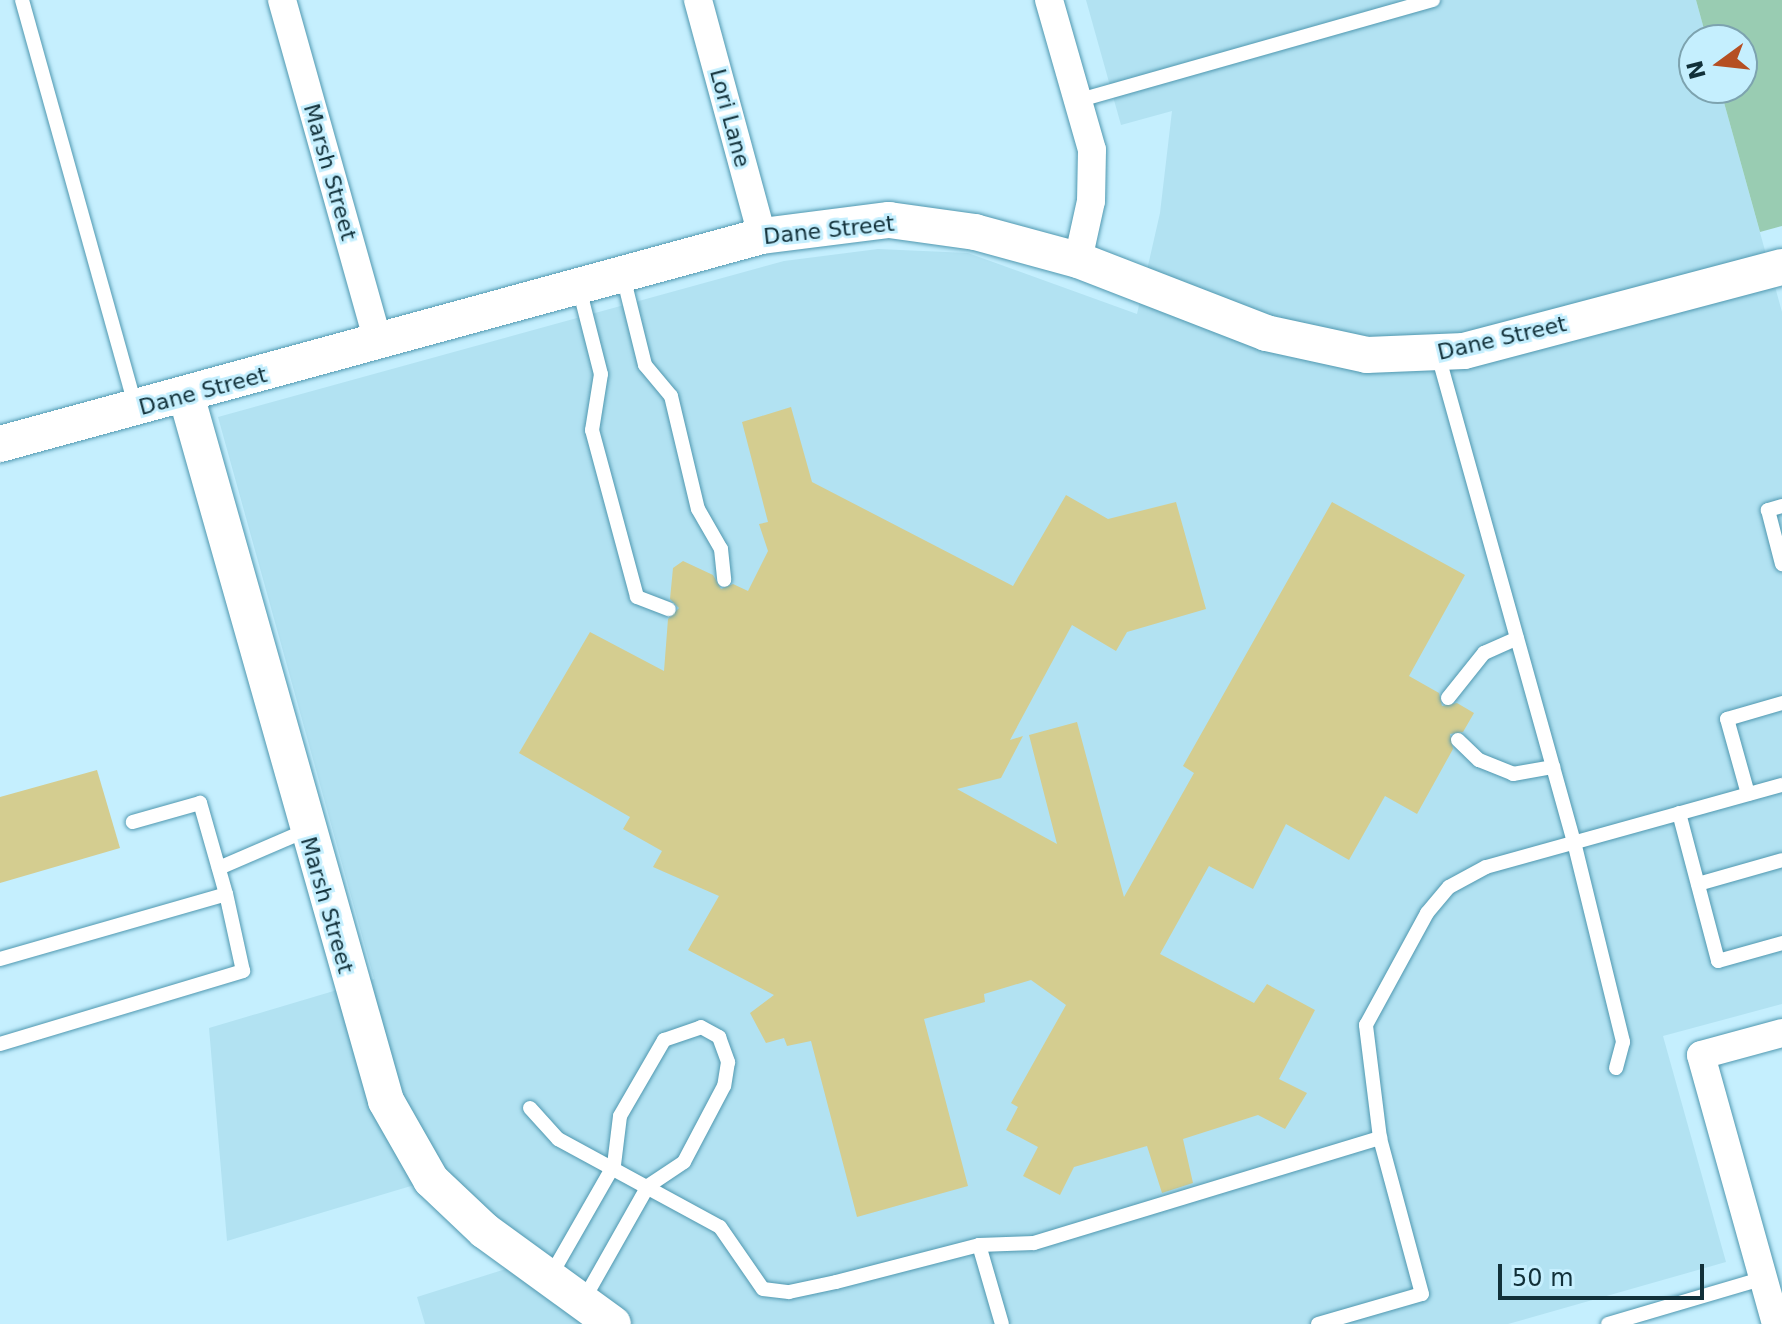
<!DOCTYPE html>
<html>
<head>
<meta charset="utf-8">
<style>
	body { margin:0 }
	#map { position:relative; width:1782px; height:1324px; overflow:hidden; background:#c5effe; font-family:"DejaVu Sans",sans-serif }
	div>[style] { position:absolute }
	.built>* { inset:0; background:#b2e2f2 }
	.green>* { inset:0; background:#99ccb2 }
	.building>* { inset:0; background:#d4cd90 }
	.roads { filter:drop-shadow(0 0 2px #5098b0) drop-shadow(0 0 2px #5098b0) }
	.service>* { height:14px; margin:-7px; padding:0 7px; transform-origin:7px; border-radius:7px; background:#fff }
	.minor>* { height:28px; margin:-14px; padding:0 14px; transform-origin:14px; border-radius:14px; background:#fff }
	.tertiary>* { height:36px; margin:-18px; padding:0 18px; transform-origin:18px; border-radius:18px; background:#fff }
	span { translate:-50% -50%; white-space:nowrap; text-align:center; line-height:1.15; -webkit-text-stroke:6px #c5effe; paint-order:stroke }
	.street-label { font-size:22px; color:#113039 }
	.north { position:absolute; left:1678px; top:24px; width:80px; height:80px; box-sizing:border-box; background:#c5effe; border:2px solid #7da3af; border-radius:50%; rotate:255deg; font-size:22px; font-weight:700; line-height:32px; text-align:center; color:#113039 }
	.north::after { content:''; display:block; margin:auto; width:28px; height:36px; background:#b54f22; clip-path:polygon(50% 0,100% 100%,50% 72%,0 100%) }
	.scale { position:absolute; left:1498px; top:1264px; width:206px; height:36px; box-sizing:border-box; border:4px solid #113039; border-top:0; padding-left:10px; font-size:24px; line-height:28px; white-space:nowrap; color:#113039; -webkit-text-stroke:6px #c5effe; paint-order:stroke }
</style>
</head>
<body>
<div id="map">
	<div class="built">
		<i style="clip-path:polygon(1086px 0,1696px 0,1707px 40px,1694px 40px,1694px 88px,1720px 88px,1782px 312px,1782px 1004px,1663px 1036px,1726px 1262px,1508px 1324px,425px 1324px,417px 1297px,528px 1262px,431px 1180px,227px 1241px,209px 1028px,374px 979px,218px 417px,784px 261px,878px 249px,968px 253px,1137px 314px,1160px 213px,1172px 111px,1121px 125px)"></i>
	</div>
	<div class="green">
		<i style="clip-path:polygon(1696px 0,1782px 0,1782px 226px,1760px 232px,1720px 88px,1742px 88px,1742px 40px,1707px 40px)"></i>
	</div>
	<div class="building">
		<i style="clip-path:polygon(791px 407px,812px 482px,1013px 586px,1066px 495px,1108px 519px,1176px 502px,1206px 609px,1127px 632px,1116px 651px,1072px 625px,1010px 740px,1023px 736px,1001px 778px,957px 789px,1057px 844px,1029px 735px,1077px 722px,1124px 897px,1194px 773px,1183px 766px,1332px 502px,1465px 575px,1409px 676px,1439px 693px,1442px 706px,1457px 703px,1474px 713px,1463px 732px,1450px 734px,1453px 749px,1417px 814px,1385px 796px,1349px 860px,1286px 824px,1253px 889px,1209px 866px,1160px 954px,1254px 1003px,1267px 984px,1315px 1010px,1279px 1079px,1307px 1093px,1285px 1129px,1258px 1115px,1183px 1139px,1193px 1183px,1162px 1193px,1147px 1146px,1074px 1167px,1060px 1195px,1023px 1176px,1038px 1147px,1006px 1130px,1018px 1107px,1011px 1103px,1066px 1005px,1031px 980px,984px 994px,985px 1002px,924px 1019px,968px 1186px,857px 1217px,811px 1041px,787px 1046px,784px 1038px,766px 1043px,750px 1013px,774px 995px,688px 950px,719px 896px,653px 867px,662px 851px,623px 829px,630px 817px,519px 753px,590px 632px,664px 671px,668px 619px,679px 608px,670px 599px,673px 568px,683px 561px,713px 575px,721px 589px,733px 584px,748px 591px,768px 551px,759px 524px,768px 522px,742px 422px)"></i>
		<i style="clip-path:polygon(97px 770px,120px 848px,0 883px,0 797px)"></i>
	</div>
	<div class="roads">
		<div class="service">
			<i style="left:22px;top:0;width:424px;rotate:74.4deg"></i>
			<i style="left:1076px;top:101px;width:371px;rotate:-15.8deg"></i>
			<i style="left:623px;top:276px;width:92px;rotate:76.1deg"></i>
			<i style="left:645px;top:365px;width:40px;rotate:50deg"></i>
			<i style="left:671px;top:396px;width:116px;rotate:76.6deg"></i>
			<i style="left:698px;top:509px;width:46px;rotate:60.1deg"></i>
			<i style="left:721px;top:549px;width:31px;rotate:84deg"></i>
			<i style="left:579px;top:288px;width:89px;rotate:75.7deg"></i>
			<i style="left:601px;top:374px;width:57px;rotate:99.1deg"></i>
			<i style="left:592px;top:430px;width:173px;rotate:74.9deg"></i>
			<i style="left:637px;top:597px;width:34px;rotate:21deg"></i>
			<i style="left:1438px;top:355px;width:506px;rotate:74.4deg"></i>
			<i style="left:1574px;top:842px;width:206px;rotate:76.2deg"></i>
			<i style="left:1623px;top:1042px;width:27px;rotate:105deg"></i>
			<i style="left:1782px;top:506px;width:15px;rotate:164deg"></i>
			<i style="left:1768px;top:510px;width:56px;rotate:75.5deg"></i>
			<i style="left:1448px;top:698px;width:58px;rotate:-51.3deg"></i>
			<i style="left:1484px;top:653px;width:36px;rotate:-24deg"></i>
			<i style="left:1458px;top:740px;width:29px;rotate:44deg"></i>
			<i style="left:1479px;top:760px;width:37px;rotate:22deg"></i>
			<i style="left:1513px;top:774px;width:41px;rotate:-9.9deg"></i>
			<i style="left:1748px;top:794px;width:78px;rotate:-105.6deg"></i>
			<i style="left:1727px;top:719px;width:57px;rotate:-16.2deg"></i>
			<i style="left:1679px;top:813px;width:153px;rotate:75.2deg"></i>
			<i style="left:1718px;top:961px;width:66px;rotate:-15.7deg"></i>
			<i style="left:219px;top:868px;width:94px;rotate:-23.3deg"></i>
			<i style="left:1698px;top:884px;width:87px;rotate:-15.9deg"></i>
			<i style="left:0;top:959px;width:235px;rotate:-16deg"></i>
			<i style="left:226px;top:894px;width:95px;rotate:-105.9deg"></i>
			<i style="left:200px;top:803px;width:70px;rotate:164.2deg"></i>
			<i style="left:0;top:1044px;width:254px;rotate:-16.7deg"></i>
			<i style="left:243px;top:971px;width:79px;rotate:-102.4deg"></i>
			<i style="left:530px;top:1108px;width:42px;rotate:47.9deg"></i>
			<i style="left:558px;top:1139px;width:184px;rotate:28.5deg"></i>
			<i style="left:720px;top:1227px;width:75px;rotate:55.3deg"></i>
			<i style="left:763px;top:1289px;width:26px;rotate:7deg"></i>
			<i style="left:789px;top:1292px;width:48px;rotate:-12deg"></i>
			<i style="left:836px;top:1282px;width:148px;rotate:-14.5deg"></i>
			<i style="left:979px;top:1245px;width:82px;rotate:73.8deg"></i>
			<i style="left:979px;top:1245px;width:55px;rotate:-2.1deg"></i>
			<i style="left:1034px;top:1243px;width:362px;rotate:-16.9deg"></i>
			<i style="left:551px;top:1275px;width:127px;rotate:-60.2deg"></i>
			<i style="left:614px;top:1165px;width:49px;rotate:-83deg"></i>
			<i style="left:620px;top:1116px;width:88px;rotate:-59.9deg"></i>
			<i style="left:664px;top:1040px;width:39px;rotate:-19deg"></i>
			<i style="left:701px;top:1027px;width:21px;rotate:29deg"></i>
			<i style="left:719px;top:1037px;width:27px;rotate:70deg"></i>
			<i style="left:728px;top:1062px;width:24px;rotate:99deg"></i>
			<i style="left:724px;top:1086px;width:86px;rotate:117.8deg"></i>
			<i style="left:684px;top:1162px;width:43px;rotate:146.3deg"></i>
			<i style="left:648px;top:1186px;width:130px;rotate:119.5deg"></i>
			<i style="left:1318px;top:1324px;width:108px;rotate:-16.1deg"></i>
			<i style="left:1422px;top:1294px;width:162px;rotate:-105.1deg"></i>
			<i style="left:1380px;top:1138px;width:114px;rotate:-97.1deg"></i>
			<i style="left:1366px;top:1025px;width:128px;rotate:-61.4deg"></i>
			<i style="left:1427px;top:913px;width:34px;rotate:-50deg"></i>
			<i style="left:1449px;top:887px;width:42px;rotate:-28.4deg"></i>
			<i style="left:1486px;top:867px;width:307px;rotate:-15.5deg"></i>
			<i style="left:1608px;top:1324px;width:163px;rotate:-16.4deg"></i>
		</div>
		<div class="minor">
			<i style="left:282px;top:0;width:357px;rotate:74.3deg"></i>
			<i style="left:698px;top:0;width:245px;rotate:74.8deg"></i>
			<i style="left:1049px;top:0;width:156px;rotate:74deg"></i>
			<i style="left:1092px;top:150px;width:51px;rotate:91.1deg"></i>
			<i style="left:1091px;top:201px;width:60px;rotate:102.4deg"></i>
			<i style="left:1776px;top:1324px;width:279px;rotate:-105.6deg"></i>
			<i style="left:1701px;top:1055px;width:84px;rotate:-15.2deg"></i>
		</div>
		<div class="tertiary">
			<i style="left:186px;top:395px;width:734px;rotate:74.18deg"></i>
			<i style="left:386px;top:1101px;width:91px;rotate:60.3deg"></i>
			<i style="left:431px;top:1180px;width:74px;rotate:43.4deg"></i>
			<i style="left:485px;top:1231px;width:158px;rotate:36deg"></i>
			<i style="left:0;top:444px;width:790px;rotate:-15.27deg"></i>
			<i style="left:762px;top:236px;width:128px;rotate:-7.2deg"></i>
			<i style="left:889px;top:220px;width:87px;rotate:7.9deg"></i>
			<i style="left:975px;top:232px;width:107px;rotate:15.2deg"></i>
			<i style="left:1078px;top:260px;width:202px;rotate:21.2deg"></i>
			<i style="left:1266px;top:333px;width:103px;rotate:12.3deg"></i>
			<i style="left:1367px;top:355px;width:97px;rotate:-2.4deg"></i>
			<i style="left:1464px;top:351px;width:329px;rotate:-14.8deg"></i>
		</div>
	</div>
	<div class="street-label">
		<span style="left:730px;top:118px;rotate:75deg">Lori Lane</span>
		<span style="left:330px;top:172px;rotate:74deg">Marsh Street</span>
		<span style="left:829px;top:230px;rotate:-6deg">Dane Street</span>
		<span style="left:1502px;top:338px;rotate:-13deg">Dane Street</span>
		<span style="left:203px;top:391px;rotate:-15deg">Dane Street</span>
		<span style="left:327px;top:905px;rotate:74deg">Marsh Street</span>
	</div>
	<div class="north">N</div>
	<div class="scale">50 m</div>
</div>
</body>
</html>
